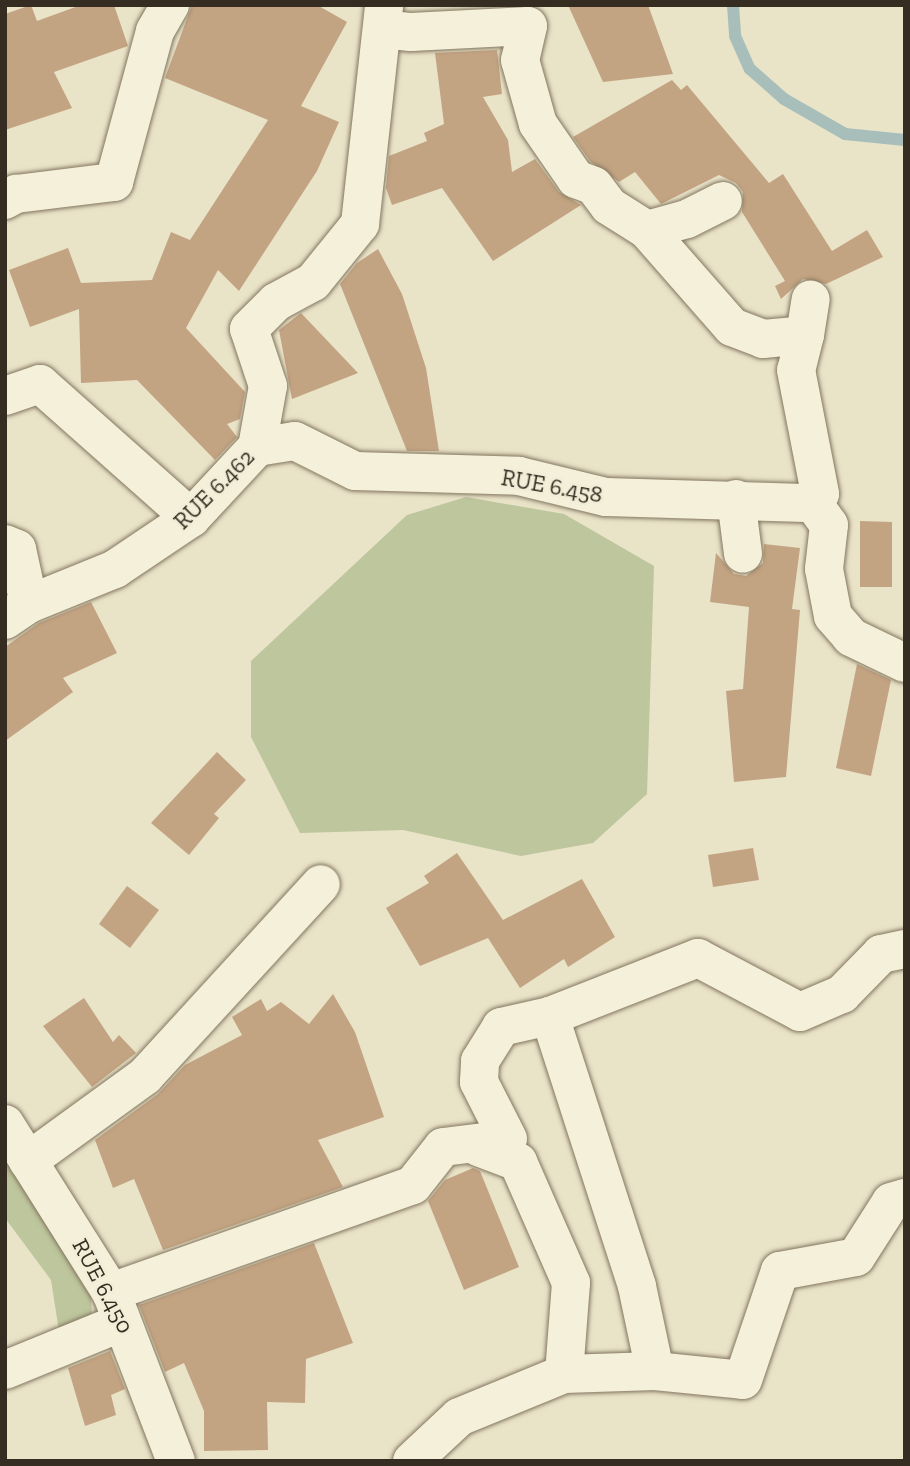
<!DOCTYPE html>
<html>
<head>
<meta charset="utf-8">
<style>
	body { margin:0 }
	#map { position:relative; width:910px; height:1466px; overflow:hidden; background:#e9e3c8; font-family:"Zilla Slab",serif }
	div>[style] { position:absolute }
	.green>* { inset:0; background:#bdc69d }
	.stream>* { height:12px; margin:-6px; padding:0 6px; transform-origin:6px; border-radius:6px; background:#a8beba }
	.building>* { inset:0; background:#c3a482 }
	.roads { filter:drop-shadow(0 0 2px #83765f) drop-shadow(0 0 2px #83765f) }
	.minor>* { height:38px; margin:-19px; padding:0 19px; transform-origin:19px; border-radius:19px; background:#f5f0da }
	span { translate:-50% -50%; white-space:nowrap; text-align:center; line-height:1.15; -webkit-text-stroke:5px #f2edd7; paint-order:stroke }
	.street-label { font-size:23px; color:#352d21 }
	.frame { position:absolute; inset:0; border:7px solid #352d21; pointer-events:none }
</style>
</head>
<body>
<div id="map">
	<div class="green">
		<i style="clip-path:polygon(466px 497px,564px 514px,654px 566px,647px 794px,593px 843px,521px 856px,403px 830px,300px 833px,251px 737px,251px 661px,407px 515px)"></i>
		<i style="clip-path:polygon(5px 1141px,91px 1293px,92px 1319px,59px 1331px,51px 1280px,5px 1218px)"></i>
	</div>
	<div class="stream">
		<i style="left:733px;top:5px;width:31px;rotate:86deg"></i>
		<i style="left:735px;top:36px;width:36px;rotate:66deg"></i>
		<i style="left:750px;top:69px;width:45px;rotate:41.4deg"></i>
		<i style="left:784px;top:99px;width:70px;rotate:29.8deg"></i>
		<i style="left:845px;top:134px;width:60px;rotate:5.7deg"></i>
	</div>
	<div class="building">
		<i style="clip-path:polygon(31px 5px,37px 21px,81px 5px,114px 5px,128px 46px,54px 72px,72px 108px,5px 130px,5px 14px)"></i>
		<i style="clip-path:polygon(192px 5px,317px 5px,347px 22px,301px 106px,339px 122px,317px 171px,239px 291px,218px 270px,186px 328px,245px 392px,240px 419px,227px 424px,237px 437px,215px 460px,137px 380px,81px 383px,79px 309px,30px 327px,9px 270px,68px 248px,81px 283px,152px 280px,171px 232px,190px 240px,268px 120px,165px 78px)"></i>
		<i style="clip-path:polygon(568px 5px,648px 5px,673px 74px,603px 82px)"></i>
		<i style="clip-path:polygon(497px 50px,502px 94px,483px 97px,508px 140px,512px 172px,535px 159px,559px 192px,581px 205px,493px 261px,442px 188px,392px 205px,386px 188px,389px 156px,427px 141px,424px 133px,444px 124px,435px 53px)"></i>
		<i style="clip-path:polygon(672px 80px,681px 90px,687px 85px,769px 183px,783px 174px,832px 251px,867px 230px,883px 257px,826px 284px,803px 279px,781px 299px,775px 286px,785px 281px,742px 212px,743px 192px,736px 183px,719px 175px,661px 204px,635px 172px,619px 182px,590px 161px,573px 137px)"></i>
		<i style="clip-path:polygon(378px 249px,402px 294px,426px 368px,439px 451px,407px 451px,340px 284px,357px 263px)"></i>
		<i style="clip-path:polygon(301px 313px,358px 373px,292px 399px,279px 330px)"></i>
		<i style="clip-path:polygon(860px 521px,892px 522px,892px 587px,860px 587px)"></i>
		<i style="clip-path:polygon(764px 544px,800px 548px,792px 609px,800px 610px,786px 777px,734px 782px,726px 691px,743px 689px,749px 607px,710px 602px,716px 553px,734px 574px,746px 576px,763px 563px)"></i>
		<i style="clip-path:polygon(91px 602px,117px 653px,63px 678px,73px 692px,5px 741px,5px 647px,39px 623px)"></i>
		<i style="clip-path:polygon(857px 664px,891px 680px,871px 776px,836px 768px)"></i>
		<i style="clip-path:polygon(217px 752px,246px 780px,214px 814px,219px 818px,189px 855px,151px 823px)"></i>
		<i style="clip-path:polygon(753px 848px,759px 880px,713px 887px,708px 855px)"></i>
		<i style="clip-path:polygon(457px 853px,503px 920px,582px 879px,615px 937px,568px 967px,564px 959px,520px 988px,488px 938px,420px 966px,386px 908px,429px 883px,424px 876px)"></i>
		<i style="clip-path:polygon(127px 886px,159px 910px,130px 948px,99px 924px)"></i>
		<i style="clip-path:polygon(333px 994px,355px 1032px,384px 1117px,318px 1140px,343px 1187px,163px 1250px,134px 1179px,113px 1188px,95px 1140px,158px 1094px,185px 1065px,242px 1035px,232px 1017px,261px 999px,267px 1011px,281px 1002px,309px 1024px)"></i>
		<i style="clip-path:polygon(84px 998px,113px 1042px,119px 1035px,136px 1053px,92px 1087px,43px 1026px)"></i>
		<i style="clip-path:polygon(473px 1168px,480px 1171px,519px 1267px,464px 1290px,428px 1201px,445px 1180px)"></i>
		<i style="clip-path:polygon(314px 1243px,353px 1343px,306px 1359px,305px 1403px,267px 1402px,268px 1450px,204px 1451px,204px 1411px,184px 1363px,165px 1372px,139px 1305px)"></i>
		<i style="clip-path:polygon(110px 1351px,125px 1389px,111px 1395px,116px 1415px,85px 1426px,68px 1368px)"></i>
	</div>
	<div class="roads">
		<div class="minor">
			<i style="left:383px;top:20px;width:13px;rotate:51deg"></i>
			<i style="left:391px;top:30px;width:20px;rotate:6deg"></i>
			<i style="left:411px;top:32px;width:117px;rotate:-2.9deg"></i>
			<i style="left:528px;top:26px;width:35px;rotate:103deg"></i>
			<i style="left:520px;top:60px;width:66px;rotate:74.3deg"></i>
			<i style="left:538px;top:124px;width:67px;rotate:55.4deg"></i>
			<i style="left:576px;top:179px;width:19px;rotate:21deg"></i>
			<i style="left:594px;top:186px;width:25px;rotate:53deg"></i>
			<i style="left:609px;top:206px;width:45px;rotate:32.3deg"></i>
			<i style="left:647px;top:230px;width:129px;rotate:48.8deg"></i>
			<i style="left:732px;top:327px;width:33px;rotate:21deg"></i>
			<i style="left:763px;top:339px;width:42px;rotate:-5.4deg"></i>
			<i style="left:805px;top:335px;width:36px;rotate:104deg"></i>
			<i style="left:796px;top:370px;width:126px;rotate:79deg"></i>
			<i style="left:820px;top:494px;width:11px;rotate:128deg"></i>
			<i style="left:813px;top:503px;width:27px;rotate:54deg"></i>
			<i style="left:829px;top:525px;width:44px;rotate:96.5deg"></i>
			<i style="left:824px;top:569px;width:48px;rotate:79.2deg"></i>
			<i style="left:833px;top:616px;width:28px;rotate:49deg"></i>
			<i style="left:851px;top:637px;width:60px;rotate:25.7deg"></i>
			<i style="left:5px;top:200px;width:13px;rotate:-29deg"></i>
			<i style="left:16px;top:194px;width:99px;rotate:-7deg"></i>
			<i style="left:114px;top:182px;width:156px;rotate:-74.8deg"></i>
			<i style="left:155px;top:31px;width:30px;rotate:-60deg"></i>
			<i style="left:647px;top:230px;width:41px;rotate:-15.4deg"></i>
			<i style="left:687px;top:219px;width:40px;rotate:-26.6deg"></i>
			<i style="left:805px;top:335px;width:36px;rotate:-81deg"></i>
			<i style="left:5px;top:396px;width:37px;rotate:-19deg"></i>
			<i style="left:40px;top:384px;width:202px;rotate:41.6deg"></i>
			<i style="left:257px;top:447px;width:38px;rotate:-9deg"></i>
			<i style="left:295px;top:441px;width:67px;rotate:26.6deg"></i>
			<i style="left:355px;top:471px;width:164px;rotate:1.7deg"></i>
			<i style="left:519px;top:476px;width:89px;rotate:13.6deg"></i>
			<i style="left:606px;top:497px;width:207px;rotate:1.7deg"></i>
			<i style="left:736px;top:499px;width:55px;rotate:82.7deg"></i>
			<i style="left:5px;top:544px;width:13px;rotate:23deg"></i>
			<i style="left:17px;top:549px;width:56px;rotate:77.7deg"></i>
			<i style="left:5px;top:620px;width:29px;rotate:-34deg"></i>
			<i style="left:29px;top:604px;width:93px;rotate:-22.1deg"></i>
			<i style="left:115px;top:569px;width:92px;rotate:-33.9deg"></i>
			<i style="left:191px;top:518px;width:97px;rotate:-47.1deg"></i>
			<i style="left:257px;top:447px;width:62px;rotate:-79.8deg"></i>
			<i style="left:268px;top:386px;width:60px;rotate:-108.4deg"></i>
			<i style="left:249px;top:329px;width:38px;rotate:-45deg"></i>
			<i style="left:276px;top:302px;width:42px;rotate:-28.4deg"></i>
			<i style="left:313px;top:282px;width:75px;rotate:-51deg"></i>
			<i style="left:360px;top:224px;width:220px;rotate:-83.7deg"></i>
			<i style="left:5px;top:1124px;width:199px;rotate:57.8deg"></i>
			<i style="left:111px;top:1292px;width:181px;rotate:69deg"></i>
			<i style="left:478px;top:1147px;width:43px;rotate:20.6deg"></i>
			<i style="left:518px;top:1162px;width:132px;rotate:66.3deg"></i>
			<i style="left:571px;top:1283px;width:91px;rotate:94.4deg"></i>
			<i style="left:28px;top:1161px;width:145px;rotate:-36deg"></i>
			<i style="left:145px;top:1076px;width:260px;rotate:-47.5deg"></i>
			<i style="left:111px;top:1292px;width:320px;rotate:-19.5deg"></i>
			<i style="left:413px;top:1185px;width:48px;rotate:-51.7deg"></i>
			<i style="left:443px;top:1147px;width:65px;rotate:-7deg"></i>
			<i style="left:508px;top:1139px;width:64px;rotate:-117deg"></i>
			<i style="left:479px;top:1082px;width:21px;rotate:-87deg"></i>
			<i style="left:480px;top:1061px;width:40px;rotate:-58deg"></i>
			<i style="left:501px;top:1027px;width:50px;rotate:-12.7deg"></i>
			<i style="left:5px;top:1370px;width:124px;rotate:-22.2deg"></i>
			<i style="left:655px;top:1371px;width:88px;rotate:5.8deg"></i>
			<i style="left:743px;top:1380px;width:115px;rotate:-71.3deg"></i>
			<i style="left:780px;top:1271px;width:77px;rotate:-10.4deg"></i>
			<i style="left:856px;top:1257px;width:65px;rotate:-57.5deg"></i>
			<i style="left:891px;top:1202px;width:15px;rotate:-16deg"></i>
			<i style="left:412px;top:1461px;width:64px;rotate:-43.1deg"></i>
			<i style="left:459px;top:1417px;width:113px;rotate:-22.3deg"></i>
			<i style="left:564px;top:1374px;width:91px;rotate:-1.9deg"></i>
			<i style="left:655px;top:1371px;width:87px;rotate:-102deg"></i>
			<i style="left:637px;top:1286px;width:284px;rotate:-107.9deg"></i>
			<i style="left:550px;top:1016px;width:159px;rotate:-21.4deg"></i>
			<i style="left:698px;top:958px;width:115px;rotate:27.9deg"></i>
			<i style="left:800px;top:1012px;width:46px;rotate:-23.2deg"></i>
			<i style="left:842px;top:994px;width:56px;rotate:-45.7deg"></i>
			<i style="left:881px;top:954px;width:25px;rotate:-12deg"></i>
		</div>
	</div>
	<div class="street-label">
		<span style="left:552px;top:486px;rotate:10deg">RUE 6.458</span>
		<span style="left:214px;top:489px;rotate:-45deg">RUE 6.462</span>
		<span style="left:103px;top:1286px;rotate:62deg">RUE 6.450</span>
	</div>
	<div class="frame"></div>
</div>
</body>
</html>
